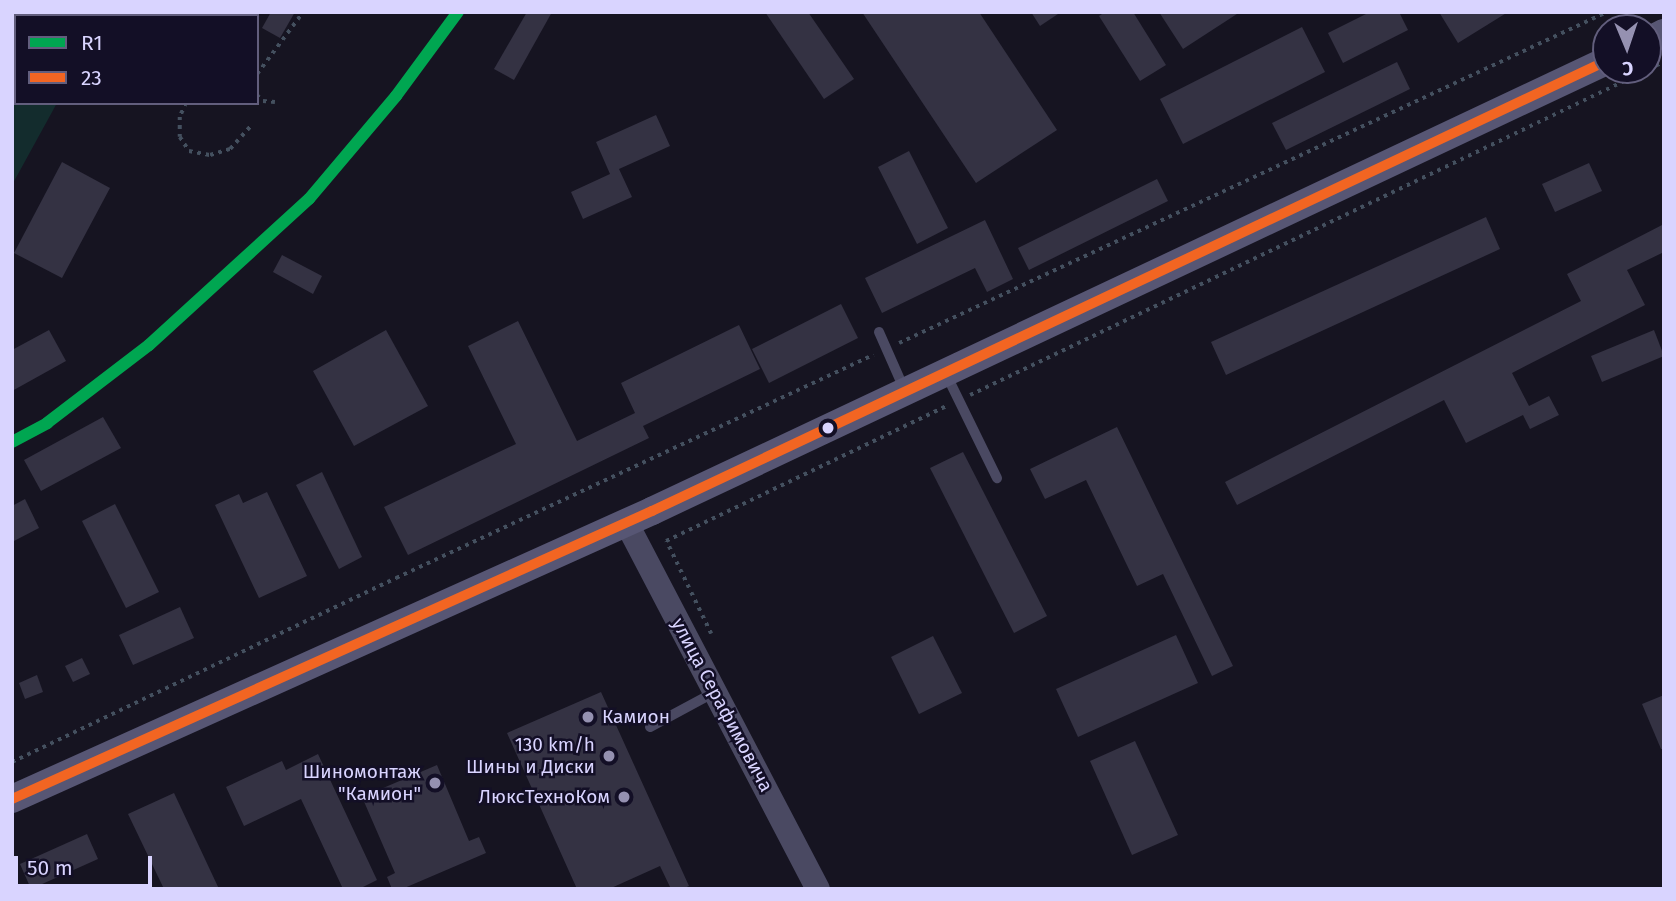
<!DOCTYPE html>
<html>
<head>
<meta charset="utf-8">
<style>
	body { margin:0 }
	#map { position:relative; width:1676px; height:901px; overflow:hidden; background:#161421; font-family:"Fira Sans",sans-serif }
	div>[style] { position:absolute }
	.green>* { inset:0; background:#132c2d }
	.building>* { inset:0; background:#343243 }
	.path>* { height:3.5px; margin-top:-1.75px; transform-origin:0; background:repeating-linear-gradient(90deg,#44505f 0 3.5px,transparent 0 8.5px) }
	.service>* { height:10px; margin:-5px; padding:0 5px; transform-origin:5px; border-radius:5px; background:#4a4962 }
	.tertiary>* { height:24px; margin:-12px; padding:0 12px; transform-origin:12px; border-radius:12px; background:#4a4962 }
	.secondary>* { height:28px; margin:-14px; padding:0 14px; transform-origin:14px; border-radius:14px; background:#575674 }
	.bus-1>* { height:10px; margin:-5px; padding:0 5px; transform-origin:5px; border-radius:5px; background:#f26522 }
	.rail-1>* { height:12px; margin:-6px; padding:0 6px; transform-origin:6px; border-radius:6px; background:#00a651 }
	.dots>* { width:19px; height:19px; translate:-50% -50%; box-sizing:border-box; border:4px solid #130f26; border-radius:50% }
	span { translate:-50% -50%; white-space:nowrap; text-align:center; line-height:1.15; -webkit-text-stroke:5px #130f26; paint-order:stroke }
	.street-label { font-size:19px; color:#d9d4ff }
	.poi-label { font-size:19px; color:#d9d4ff }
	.left { translate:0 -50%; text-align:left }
	.right { translate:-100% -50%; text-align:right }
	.frame { position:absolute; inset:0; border:14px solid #d9d4ff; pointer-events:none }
	.legend { position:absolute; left:14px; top:14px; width:245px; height:91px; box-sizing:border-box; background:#130f26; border:2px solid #625e7d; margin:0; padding:9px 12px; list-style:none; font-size:21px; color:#d9d4ff }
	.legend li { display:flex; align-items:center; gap:14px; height:35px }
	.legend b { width:35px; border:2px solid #625e7d }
	.north { position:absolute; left:1592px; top:14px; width:70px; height:70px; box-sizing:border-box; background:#130f26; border:2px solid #625e7d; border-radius:50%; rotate:178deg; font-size:19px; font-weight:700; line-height:28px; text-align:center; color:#d9d4ff }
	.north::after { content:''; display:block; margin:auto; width:24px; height:32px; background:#9591b1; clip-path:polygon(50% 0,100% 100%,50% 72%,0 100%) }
	.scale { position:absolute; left:14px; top:856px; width:138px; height:32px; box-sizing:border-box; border:4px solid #d9d4ff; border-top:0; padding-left:9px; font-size:21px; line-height:24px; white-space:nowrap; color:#d9d4ff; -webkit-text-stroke:5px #130f26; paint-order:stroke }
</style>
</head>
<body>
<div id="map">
	<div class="green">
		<i style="clip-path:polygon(12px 12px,107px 12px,105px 16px,16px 16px,16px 103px,57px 103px,12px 185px)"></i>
	</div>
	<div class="building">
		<i style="clip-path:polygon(271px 12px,295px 12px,280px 38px,262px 28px)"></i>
		<i style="clip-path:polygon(527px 12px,552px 12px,514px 80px,494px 69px)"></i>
		<i style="clip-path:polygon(765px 12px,808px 12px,854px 79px,824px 99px)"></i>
		<i style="clip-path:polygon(862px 12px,979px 12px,1057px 130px,976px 183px)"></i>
		<i style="clip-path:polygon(1031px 12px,1061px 12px,1040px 26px)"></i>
		<i style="clip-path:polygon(1105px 12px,1133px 12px,1166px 65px,1140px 81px,1099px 16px)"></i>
		<i style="clip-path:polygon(1159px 12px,1240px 12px,1183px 49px)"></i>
		<i style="clip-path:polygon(1370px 12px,1399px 12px,1408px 30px,1343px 63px,1328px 33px)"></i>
		<i style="clip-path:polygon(1439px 12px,1508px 12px,1458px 43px)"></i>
		<i style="clip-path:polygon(1302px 27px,1325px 72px,1183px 144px,1160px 99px)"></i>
		<i style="clip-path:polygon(1397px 62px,1410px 89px,1286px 150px,1272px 123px)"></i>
		<i style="clip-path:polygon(656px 115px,670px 146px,619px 169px,632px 197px,583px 219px,571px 192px,610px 174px,596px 142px)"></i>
		<i style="clip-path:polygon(909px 151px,948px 228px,917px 244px,878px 167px)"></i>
		<i style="clip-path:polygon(62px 162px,110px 188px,62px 278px,14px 253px)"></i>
		<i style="clip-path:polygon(1589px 163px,1602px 191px,1555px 212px,1542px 184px)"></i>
		<i style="clip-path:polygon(1157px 179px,1168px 201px,1029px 270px,1018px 248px)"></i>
		<i style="clip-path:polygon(1486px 217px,1500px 249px,1226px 375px,1211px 342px)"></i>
		<i style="clip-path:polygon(985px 220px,1013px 279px,987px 292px,975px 268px,882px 313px,865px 278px)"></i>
		<i style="clip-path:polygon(1664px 224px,1664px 252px,1627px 270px,1645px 305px,1512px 373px,1529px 406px,1549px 396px,1559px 415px,1530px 429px,1523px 415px,1466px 443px,1444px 400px,1237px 505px,1225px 482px,1581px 301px,1567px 274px)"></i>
		<i style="clip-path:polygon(282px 255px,322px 276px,313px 294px,273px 272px)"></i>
		<i style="clip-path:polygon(841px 304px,858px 338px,769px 383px,752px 349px)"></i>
		<i style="clip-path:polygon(518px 321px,577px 441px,635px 413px,621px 383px,739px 325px,760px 369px,643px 426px,649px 438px,408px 555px,384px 507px,516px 444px,468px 346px)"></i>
		<i style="clip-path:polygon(49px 330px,66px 361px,12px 391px,12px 350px)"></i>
		<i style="clip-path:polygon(386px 330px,428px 406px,354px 446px,313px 371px)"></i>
		<i style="clip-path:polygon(1654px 330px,1664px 356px,1602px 382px,1591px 356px)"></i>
		<i style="clip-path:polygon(103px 417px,121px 448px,41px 491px,24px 460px)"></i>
		<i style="clip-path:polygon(1117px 427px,1233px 666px,1212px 676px,1163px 574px,1137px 586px,1086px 480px,1045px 499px,1030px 469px)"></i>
		<i style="clip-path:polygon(963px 452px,1047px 616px,1014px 633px,930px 468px)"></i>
		<i style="clip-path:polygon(322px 472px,362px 557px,339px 569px,296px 485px)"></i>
		<i style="clip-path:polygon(267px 492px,307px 576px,259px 598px,215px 505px,239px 494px,243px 503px)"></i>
		<i style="clip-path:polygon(25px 499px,39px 528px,12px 542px,12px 506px)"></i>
		<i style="clip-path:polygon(115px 504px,159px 592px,126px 608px,82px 521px)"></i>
		<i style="clip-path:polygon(180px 607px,194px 638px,133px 665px,119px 635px)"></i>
		<i style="clip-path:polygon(1176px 635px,1198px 683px,1078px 737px,1056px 689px)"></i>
		<i style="clip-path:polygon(933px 636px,962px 693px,919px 714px,891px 657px)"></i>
		<i style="clip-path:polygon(82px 658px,90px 674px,73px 682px,65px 666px)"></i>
		<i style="clip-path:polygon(37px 675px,43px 692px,25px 699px,19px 683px)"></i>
		<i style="clip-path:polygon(601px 692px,689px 886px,682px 889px,671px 889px,660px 866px,609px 889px,577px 889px,507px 733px)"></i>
		<i style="clip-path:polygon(1664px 695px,1664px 749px,1661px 749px,1642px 704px)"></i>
		<i style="clip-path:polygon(1135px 741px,1178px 835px,1132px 855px,1090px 761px)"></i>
		<i style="clip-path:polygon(318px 754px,377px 880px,359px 889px,343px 889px,301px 799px,244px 826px,226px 787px,282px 761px,286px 770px)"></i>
		<i style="clip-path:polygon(437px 765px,469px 841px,479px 837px,486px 853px,402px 889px,392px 889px,387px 877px,395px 873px,362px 797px)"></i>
		<i style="clip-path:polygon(174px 793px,219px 889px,164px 889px,128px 814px)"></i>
		<i style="clip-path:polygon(87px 834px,98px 859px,31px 889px,20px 864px)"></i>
	</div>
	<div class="path">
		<i style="left:218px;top:16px;width:4px;rotate:-76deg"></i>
		<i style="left:1648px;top:69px;width:17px;rotate:-24deg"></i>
		<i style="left:257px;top:74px;width:77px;rotate:-53.4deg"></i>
		<i style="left:257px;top:95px;width:8px;rotate:45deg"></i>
		<i style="left:263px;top:101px;width:12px;rotate:5deg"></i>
		<i style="left:186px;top:103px;width:15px;rotate:113deg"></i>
		<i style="left:180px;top:117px;width:20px;rotate:90deg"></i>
		<i style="left:180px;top:137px;width:17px;rotate:57deg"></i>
		<i style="left:189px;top:151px;width:21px;rotate:11deg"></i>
		<i style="left:210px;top:155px;width:21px;rotate:-17deg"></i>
		<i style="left:230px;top:149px;width:31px;rotate:-48deg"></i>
		<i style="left:899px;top:343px;width:782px;rotate:-25.06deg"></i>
		<i style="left:970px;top:395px;width:751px;rotate:-25.64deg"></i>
		<i style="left:711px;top:634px;width:103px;rotate:-115.8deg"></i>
		<i style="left:666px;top:541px;width:312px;rotate:-25.7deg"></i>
		<i style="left:12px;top:762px;width:426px;rotate:-25.6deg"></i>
		<i style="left:396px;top:578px;width:527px;rotate:-25.06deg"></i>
	</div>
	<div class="service">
		<i style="left:879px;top:332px;width:64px;rotate:66.2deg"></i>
		<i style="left:946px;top:374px;width:116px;rotate:63.9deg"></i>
		<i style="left:650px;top:727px;width:74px;rotate:-28.3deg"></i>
	</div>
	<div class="tertiary">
		<i style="left:626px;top:522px;width:414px;rotate:62.4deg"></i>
	</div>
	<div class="secondary">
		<i style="left:1648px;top:41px;width:18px;rotate:-27deg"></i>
		<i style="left:12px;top:799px;width:702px;rotate:-24.23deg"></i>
		<i style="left:652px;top:511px;width:1055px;rotate:-25.25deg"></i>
	</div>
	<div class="bus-1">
		<i style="left:12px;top:799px;width:702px;rotate:-24.23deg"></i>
		<i style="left:652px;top:511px;width:1055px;rotate:-25.25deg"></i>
	</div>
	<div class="rail-1">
		<i style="left:12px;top:442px;width:40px;rotate:-28deg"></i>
		<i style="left:47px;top:423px;width:128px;rotate:-37.4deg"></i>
		<i style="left:149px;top:345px;width:217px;rotate:-42.4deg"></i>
		<i style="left:309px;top:199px;width:135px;rotate:-49.8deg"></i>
		<i style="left:396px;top:96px;width:104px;rotate:-53.6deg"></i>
	</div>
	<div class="dots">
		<i style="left:828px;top:428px;background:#d9d4ff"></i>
		<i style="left:588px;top:717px;background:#9591b1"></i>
		<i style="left:609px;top:756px;background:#9591b1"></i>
		<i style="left:435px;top:783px;background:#9591b1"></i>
		<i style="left:624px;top:797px;background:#9591b1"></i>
	</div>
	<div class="street-label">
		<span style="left:722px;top:705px;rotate:62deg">улица Серафимовича</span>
	</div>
	<div class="poi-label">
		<span class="left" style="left:602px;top:717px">Камион</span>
		<span class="right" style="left:595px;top:756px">130 km/h<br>Шины и Диски</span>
		<span class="right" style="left:421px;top:783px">Шиномонтаж<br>"Камион"</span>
		<span class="right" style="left:610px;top:797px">ЛюксТехноКом</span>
	</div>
	<div class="frame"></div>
	<ul class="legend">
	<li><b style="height:9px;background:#00a651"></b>R1</li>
	<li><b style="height:9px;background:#f26522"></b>23</li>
	</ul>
	<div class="north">С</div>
	<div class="scale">50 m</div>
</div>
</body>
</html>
